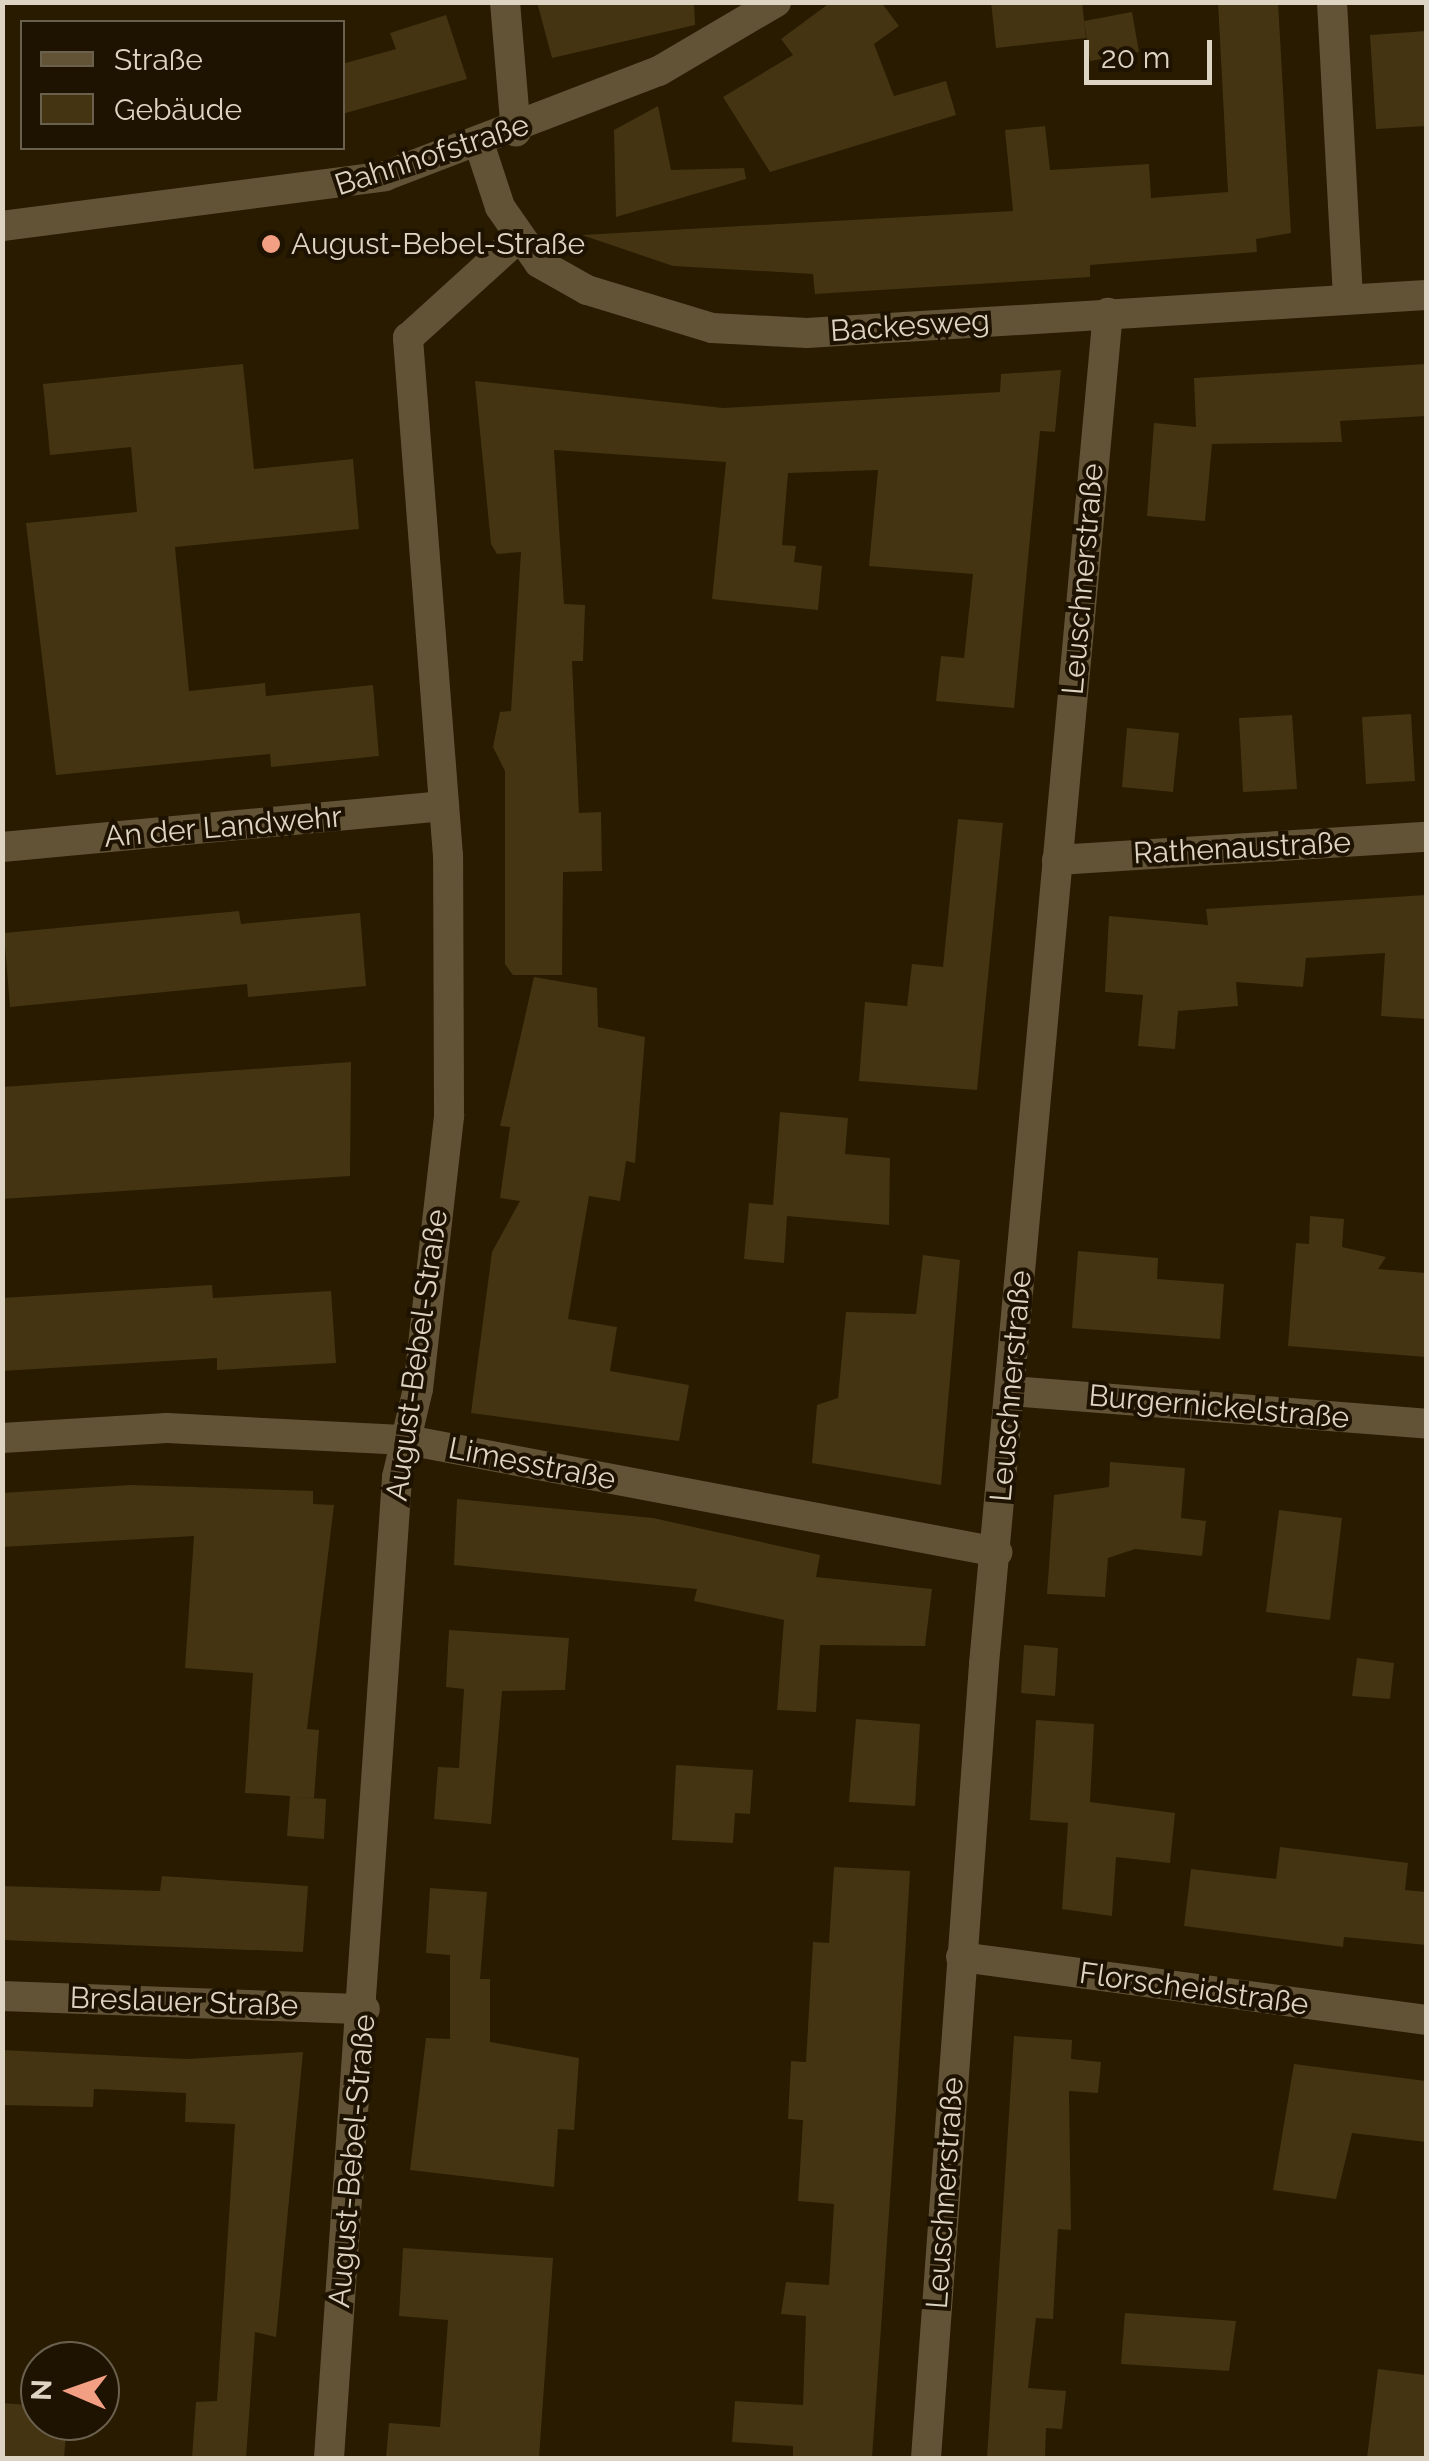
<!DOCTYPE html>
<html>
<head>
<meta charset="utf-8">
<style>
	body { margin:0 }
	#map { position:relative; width:1429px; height:2461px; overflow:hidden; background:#281b00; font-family:Raleway,sans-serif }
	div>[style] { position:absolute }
	.building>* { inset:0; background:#443412 }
	.minor>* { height:30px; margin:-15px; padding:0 15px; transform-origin:15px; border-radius:15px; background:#625336 }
	.dots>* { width:28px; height:28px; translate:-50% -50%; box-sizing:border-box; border:5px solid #1e1200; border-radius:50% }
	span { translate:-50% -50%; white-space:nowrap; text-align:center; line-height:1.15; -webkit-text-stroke:8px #1e1200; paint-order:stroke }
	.street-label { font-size:30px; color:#ddd4c4 }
	.poi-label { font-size:30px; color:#ddd4c4 }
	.left { translate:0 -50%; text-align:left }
	.frame { position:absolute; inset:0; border:5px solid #ddd4c4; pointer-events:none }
	.legend { position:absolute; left:20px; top:20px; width:325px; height:130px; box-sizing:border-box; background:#1e1200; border:2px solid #6a604e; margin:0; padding:12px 18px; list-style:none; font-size:30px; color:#ddd4c4 }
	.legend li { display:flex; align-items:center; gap:20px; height:50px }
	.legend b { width:50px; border:2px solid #6a604e }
	.north { position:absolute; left:20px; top:2341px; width:100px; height:100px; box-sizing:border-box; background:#1e1200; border:2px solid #6a604e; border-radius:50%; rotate:272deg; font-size:28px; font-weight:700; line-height:40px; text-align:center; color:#ddd4c4 }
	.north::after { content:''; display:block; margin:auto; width:35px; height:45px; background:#f39f84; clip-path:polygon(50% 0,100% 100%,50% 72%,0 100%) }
	.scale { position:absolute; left:1084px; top:40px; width:128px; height:45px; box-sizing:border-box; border:5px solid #ddd4c4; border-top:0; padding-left:12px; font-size:30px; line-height:35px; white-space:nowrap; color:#ddd4c4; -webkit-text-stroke:8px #1e1200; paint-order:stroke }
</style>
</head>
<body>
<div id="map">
	<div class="building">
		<i style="clip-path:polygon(537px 2px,694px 2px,695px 25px,552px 58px)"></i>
		<i style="clip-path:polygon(831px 2px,881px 2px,899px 26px,874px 44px,894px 96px,946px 81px,956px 115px,770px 172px,723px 97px,793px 55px,781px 39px)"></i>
		<i style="clip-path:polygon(991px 2px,1082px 2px,1086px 38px,996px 48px)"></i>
		<i style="clip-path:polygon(1218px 2px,1278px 2px,1291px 233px,1256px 239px,1257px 252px,1090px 265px,1090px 277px,815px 294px,813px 274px,673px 266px,582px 235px,1013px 211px,1005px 130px,1045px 126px,1050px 170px,1149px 164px,1151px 198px,1228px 192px)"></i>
		<i style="clip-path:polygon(1132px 12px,1139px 52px,1090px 61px,1084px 21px)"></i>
		<i style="clip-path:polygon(446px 15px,467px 79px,342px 114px,342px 64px,396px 49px,390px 33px)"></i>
		<i style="clip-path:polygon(1426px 31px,1426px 126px,1376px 129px,1370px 35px)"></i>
		<i style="clip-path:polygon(658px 106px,671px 170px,744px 168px,746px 179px,616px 217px,614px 130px)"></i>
		<i style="clip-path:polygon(243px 364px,254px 469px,353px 459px,359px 529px,175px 547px,189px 691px,265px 683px,266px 696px,373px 685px,379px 756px,271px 767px,270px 754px,56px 775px,26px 523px,137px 512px,131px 447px,50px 455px,43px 384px)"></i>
		<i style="clip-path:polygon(1426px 364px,1426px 416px,1340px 421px,1342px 442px,1212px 444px,1205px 521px,1147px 516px,1154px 423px,1196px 427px,1194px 378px)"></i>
		<i style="clip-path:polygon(1061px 370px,1055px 432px,1040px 431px,1014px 708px,936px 701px,941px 656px,964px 658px,973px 574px,869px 566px,878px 470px,788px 473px,782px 545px,796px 546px,794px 562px,822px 566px,818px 610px,712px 599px,726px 462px,554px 450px,564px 604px,585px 605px,583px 661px,572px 661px,579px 813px,601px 812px,602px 871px,563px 872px,562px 975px,513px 975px,505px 964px,505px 771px,493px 747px,500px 712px,511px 711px,521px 552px,497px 554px,491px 544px,475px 381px,723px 408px,1000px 392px,1001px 374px)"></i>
		<i style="clip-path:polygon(1411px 714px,1415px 781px,1366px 784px,1362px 717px)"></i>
		<i style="clip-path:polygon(1292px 715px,1297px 789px,1243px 792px,1239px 718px)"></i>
		<i style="clip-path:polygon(1127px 728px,1179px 733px,1173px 792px,1122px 787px)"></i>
		<i style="clip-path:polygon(958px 819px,1003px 823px,977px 1090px,859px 1081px,865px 1002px,907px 1006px,912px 964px,943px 967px)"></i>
		<i style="clip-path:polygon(1426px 895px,1426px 1019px,1381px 1016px,1385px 953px,1306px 958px,1303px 987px,1236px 982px,1238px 1006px,1178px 1011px,1175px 1049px,1138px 1046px,1143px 995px,1105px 992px,1109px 916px,1208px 925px,1206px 909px)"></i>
		<i style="clip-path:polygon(239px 911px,241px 924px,360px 913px,366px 986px,248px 997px,247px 984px,10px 1007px,4px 933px)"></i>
		<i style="clip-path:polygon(534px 977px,597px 988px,598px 1027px,645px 1037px,635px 1163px,626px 1161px,620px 1201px,589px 1196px,568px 1319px,617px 1327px,610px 1371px,689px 1385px,679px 1441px,471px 1413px,492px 1252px,520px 1201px,500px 1198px,510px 1127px,500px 1126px)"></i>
		<i style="clip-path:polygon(351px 1062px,350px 1176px,2px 1199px,2px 1087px)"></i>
		<i style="clip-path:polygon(780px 1112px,848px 1118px,845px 1154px,890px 1158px,889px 1225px,787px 1216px,784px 1263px,744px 1259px,749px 1203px,773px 1205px)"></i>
		<i style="clip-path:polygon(1310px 1216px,1344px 1219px,1342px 1247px,1386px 1257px,1378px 1269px,1426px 1273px,1426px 1357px,1288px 1346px,1296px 1243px,1309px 1244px)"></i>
		<i style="clip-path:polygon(1078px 1251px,1158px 1258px,1157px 1279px,1224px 1284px,1220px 1339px,1072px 1328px)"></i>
		<i style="clip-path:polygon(923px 1255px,960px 1260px,941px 1485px,812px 1463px,817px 1405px,838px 1398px,846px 1312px,916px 1314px)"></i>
		<i style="clip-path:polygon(212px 1285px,213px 1298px,331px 1291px,336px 1363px,217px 1370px,217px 1358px,2px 1371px,2px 1298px)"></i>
		<i style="clip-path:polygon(1110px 1462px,1185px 1468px,1181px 1518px,1206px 1521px,1202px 1556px,1135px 1549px,1108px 1558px,1105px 1597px,1047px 1594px,1054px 1495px,1109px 1487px)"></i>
		<i style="clip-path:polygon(131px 1485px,313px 1491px,313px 1504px,334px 1505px,307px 1729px,319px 1730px,314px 1798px,293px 1797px,326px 1799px,324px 1839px,287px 1836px,290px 1796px,245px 1793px,253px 1673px,185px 1668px,194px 1536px,2px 1547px,2px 1493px)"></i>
		<i style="clip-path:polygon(457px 1499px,653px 1518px,820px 1555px,816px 1577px,932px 1589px,925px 1646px,820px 1645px,816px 1712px,777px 1710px,784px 1620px,694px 1601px,697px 1589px,454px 1565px)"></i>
		<i style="clip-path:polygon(1279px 1510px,1342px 1518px,1330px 1620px,1266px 1612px)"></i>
		<i style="clip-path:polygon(449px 1630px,569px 1638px,565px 1690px,502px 1691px,491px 1824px,434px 1819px,438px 1767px,459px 1768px,464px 1689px,446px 1687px)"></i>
		<i style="clip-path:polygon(1024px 1645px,1058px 1648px,1055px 1696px,1021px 1693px)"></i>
		<i style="clip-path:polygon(1357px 1658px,1394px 1663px,1390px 1699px,1352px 1696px)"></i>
		<i style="clip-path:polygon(856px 1719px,920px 1724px,915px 1806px,849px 1802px)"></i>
		<i style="clip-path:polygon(1036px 1720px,1094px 1724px,1090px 1802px,1175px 1813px,1170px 1863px,1116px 1857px,1112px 1916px,1062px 1909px,1068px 1823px,1030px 1820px)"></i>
		<i style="clip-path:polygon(676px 1765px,753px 1770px,750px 1814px,735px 1813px,733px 1843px,672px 1840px)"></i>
		<i style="clip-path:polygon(1280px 1847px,1408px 1863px,1405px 1890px,1426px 1892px,1426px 1945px,1344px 1937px,1343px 1947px,1184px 1926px,1191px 1869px,1276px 1879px)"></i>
		<i style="clip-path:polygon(834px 1867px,910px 1871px,895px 2126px,872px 2458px,793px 2458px,793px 2446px,732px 2442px,735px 2401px,803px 2405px,806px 2316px,781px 2314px,786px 2282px,829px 2285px,834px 2204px,798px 2201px,803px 2120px,788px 2119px,791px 2061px,806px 2062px,813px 1942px,829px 1943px)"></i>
		<i style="clip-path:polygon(162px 1876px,308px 1886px,303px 1952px,2px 1940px,2px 1886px,160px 1891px)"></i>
		<i style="clip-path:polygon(430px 1888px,487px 1892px,480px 1979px,490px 1979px,490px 2042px,579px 2058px,574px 2130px,558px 2129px,554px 2187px,410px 2170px,426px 2038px,450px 2039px,450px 1955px,426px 1953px)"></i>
		<i style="clip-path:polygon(1014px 2036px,1072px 2040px,1071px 2059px,1101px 2062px,1098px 2093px,1069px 2091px,1071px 2230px,1058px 2229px,1053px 2319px,1036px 2318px,1028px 2388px,1066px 2391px,1062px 2429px,1046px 2428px,1045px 2458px,987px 2458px)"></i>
		<i style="clip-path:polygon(2px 2050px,187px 2059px,303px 2052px,276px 2337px,255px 2332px,246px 2458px,192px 2458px,196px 2402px,217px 2401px,235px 2124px,185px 2122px,186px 2093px,94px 2089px,93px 2107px,2px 2105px)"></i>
		<i style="clip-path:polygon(1294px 2064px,1426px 2081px,1426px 2142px,1352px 2133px,1336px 2199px,1273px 2190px)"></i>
		<i style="clip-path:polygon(403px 2248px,553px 2258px,539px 2458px,386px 2458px,389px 2423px,440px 2427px,448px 2320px,399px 2316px)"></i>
		<i style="clip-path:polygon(1125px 2313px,1236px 2321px,1229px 2371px,1121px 2364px)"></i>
		<i style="clip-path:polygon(1378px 2369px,1426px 2375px,1426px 2458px,1367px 2458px)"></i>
		<i style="clip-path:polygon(2px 2403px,40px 2406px,40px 2421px,67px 2421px,64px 2458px,2px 2458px)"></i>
	</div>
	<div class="minor">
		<i style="left:505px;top:2px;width:130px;rotate:85.2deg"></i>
		<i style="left:1332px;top:2px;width:297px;rotate:86.9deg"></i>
		<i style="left:480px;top:146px;width:64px;rotate:71.8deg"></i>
		<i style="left:500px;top:207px;width:68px;rotate:55.1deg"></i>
		<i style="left:539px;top:263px;width:55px;rotate:29.4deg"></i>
		<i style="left:587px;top:290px;width:131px;rotate:16.9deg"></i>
		<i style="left:712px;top:328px;width:95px;rotate:3deg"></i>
		<i style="left:807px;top:333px;width:620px;rotate:-3.51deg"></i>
		<i style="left:2px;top:226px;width:386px;rotate:-7.4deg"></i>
		<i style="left:385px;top:176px;width:293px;rotate:-21deg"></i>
		<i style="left:659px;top:71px;width:136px;rotate:-30.5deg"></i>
		<i style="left:2px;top:847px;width:444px;rotate:-5.3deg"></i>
		<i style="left:1057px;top:860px;width:370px;rotate:-3.6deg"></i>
		<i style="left:1011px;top:1391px;width:416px;rotate:4.5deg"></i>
		<i style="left:2px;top:1438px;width:165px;rotate:-3.5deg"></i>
		<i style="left:167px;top:1428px;width:240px;rotate:2.9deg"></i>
		<i style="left:407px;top:1440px;width:601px;rotate:10.75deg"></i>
		<i style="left:961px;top:1957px;width:469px;rotate:7.7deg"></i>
		<i style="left:2px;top:1996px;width:363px;rotate:2.1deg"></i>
		<i style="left:329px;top:2458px;width:983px;rotate:-86.03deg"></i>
		<i style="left:397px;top:1477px;width:90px;rotate:-76.6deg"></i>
		<i style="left:418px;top:1389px;width:276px;rotate:-83.5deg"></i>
		<i style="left:449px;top:1115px;width:259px;rotate:-90.2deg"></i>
		<i style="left:448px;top:856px;width:520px;rotate:-94.42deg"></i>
		<i style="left:408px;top:338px;width:147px;rotate:-42.2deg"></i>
		<i style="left:926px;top:2458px;width:796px;rotate:-85.82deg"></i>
		<i style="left:984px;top:1664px;width:1357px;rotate:-84.76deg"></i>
	</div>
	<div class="dots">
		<i style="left:271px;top:244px;background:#f39f84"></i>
	</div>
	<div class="street-label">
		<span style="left:432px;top:155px;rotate:-18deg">Bahnhofstraße</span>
		<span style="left:910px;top:326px;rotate:-4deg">Backesweg</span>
		<span style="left:1083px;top:579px;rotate:-85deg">Leuschnerstraße</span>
		<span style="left:223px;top:827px;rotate:-5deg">An der Landwehr</span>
		<span style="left:1242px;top:848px;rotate:-3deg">Rathenaustraße</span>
		<span style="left:417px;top:1355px;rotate:-82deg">August-Bebel-Straße</span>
		<span style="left:1011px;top:1386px;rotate:-85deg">Leuschnerstraße</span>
		<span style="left:1219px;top:1407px;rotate:5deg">Burgernickelstraße</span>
		<span style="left:532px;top:1464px;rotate:11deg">Limesstraße</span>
		<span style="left:1194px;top:1989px;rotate:8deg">Florscheidstraße</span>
		<span style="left:184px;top:2002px;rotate:2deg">Breslauer Straße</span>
		<span style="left:352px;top:2161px;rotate:-85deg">August-Bebel-Straße</span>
		<span style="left:945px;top:2193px;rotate:-86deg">Leuschnerstraße</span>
	</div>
	<div class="poi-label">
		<span class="left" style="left:291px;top:244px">August-Bebel-Straße</span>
	</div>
	<div class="frame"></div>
	<ul class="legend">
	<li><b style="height:12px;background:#625336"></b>Straße</li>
	<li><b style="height:28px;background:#443412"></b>Gebäude</li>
	</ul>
	<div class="north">N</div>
	<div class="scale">20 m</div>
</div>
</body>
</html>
